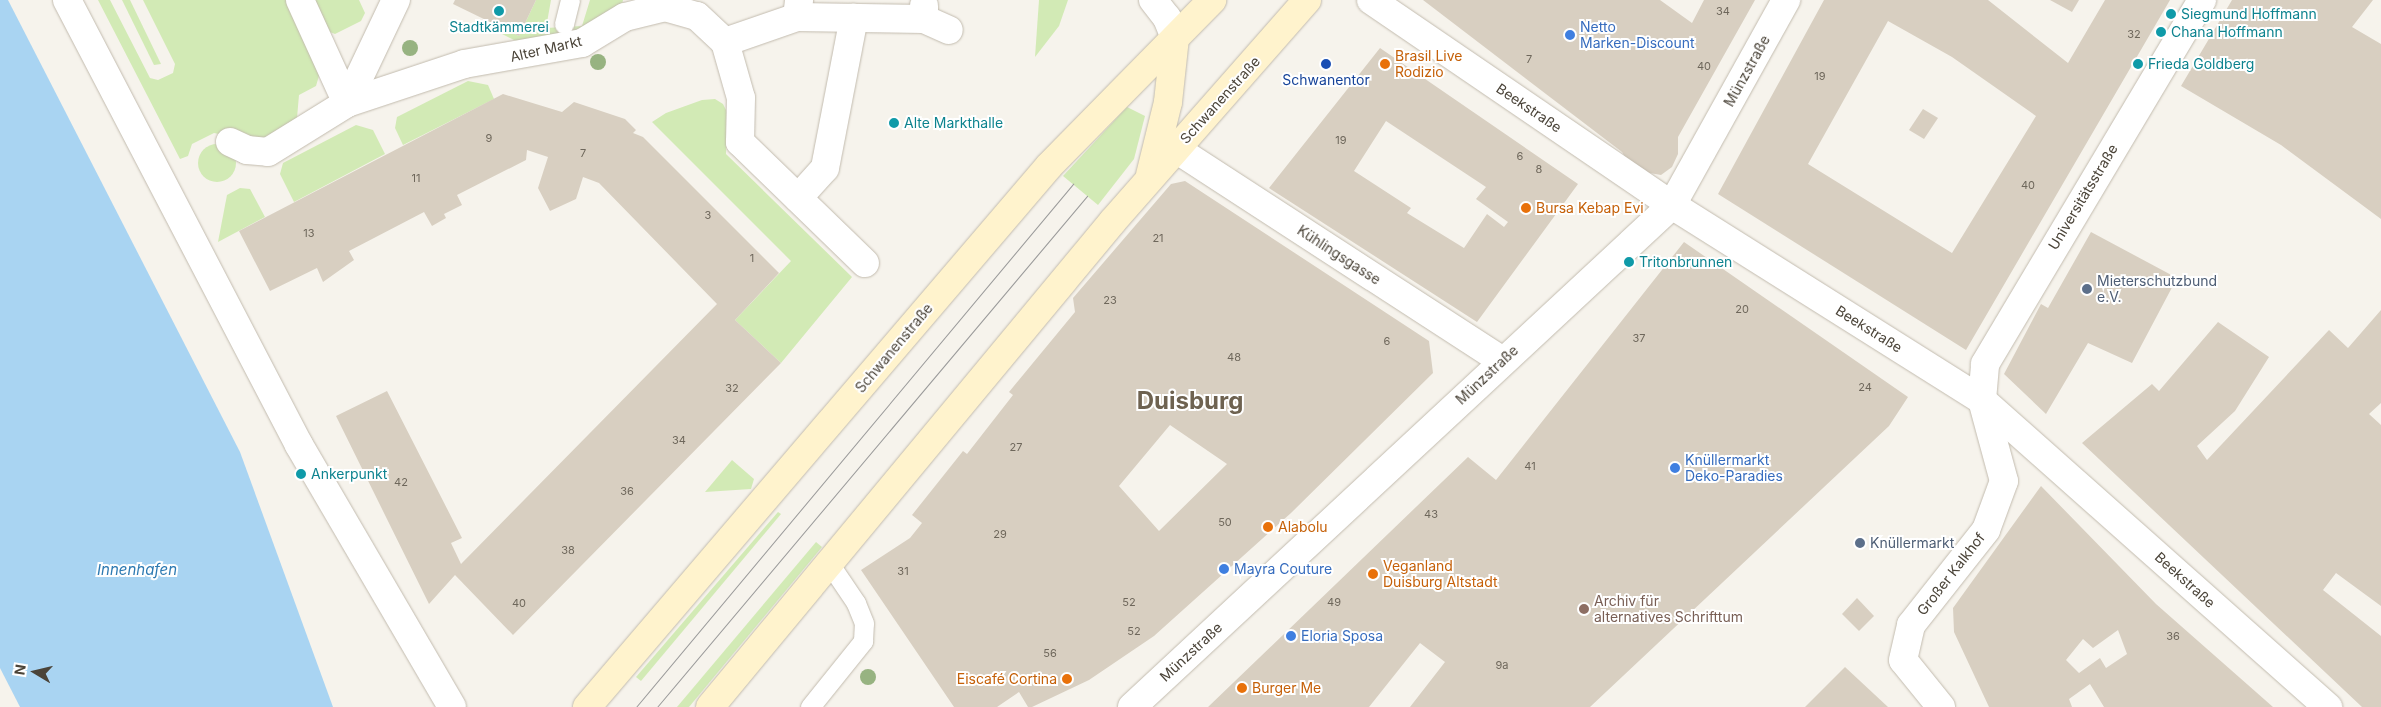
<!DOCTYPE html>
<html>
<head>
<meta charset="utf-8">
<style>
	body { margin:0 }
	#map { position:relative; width:2381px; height:707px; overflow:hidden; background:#f6f3ec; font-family:Inter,sans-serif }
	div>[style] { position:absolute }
	.green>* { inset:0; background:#d2eab5 }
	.round { border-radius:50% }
	.water>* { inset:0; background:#a9d4f2 }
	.building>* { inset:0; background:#d8cfc1 }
	.roads { filter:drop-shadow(0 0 1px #c2bbae) drop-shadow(0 0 1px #c2bbae) }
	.service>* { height:19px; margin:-9.5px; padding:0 9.5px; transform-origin:9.5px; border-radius:9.5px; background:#fff }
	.pedestrian>* { height:28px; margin:-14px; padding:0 14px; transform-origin:14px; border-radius:14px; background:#fff }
	.minor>* { height:28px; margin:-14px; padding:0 14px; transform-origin:14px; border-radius:14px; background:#fff }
	.secondary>* { height:28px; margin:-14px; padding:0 14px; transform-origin:14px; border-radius:14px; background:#fff3cd }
	.tram>* { height:1px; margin:-0.5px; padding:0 0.5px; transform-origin:0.5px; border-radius:0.5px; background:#9a9a9a }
	.trees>* { width:16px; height:16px; margin:-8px; border-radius:50%; background:#97b381 }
	.dots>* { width:14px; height:14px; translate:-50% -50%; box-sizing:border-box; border:2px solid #fff; border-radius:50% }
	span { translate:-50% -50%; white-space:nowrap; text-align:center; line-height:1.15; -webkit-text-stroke:4px #fff; paint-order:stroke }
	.number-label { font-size:11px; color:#6e675b }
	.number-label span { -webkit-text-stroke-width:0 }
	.culture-label { font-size:14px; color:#0d838f }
	.left { translate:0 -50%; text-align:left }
	.shop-label { font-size:14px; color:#366cbe }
	.street-label { font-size:14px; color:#4b4439 }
	.food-label { font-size:14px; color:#c56008 }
	.right { translate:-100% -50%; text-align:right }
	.transit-label { font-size:14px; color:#164399 }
	.service-label { font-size:14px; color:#4e5e75 }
	.education-label { font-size:14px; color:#785e54 }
	.water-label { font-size:15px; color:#2e7ab2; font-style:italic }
	.town-label { font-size:24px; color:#6e6250; font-weight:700 }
	.north { position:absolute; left:10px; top:647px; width:50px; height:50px; -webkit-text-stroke:4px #fff; paint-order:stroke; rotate:279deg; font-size:14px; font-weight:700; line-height:20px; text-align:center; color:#4b4439 }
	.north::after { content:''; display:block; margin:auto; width:18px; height:22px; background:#4b4439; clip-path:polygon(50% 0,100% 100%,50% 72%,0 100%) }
</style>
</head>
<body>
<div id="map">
	<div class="green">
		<i style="clip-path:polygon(98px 0,110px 0,150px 78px,158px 80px,173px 73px,175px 64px,143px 0,288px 0,321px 69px,316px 86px,299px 95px,297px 118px,257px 142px,214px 133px,192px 144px,188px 156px,180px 159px)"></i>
		<i style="clip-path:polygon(122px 0,130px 0,161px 64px,154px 65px)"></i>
		<i style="clip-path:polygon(308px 0,359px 0,365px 13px,361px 21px,335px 34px,322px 29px)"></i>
		<i style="clip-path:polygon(536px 0,551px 0,546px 28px,582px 26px,590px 0,623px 0,621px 9px,582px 33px,518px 42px,490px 28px,492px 24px,519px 36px)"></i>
		<i style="clip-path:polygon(1039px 0,1068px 0,1059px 26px,1035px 57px)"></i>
		<i style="clip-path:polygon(468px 81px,488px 85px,494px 99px,403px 145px,395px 128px,397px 117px)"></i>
		<i style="clip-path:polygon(715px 99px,723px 104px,727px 112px,726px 154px,852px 277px,781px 363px,735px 320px,791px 261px,652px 122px,666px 113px,702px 100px)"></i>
		<i style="clip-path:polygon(1127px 107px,1145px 116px,1134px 159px,1098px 205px,1063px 176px)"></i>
		<i style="clip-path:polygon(356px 125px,373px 130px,385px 154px,294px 202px,280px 174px,283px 163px)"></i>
		<i class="round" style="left:198px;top:144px;width:38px;height:38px"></i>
		<i style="clip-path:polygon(240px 188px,250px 189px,265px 217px,218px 242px,227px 195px)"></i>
		<i style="clip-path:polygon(732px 460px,754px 479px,751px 489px,705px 492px)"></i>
		<i style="clip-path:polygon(778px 512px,781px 514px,641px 681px,636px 677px)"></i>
		<i style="clip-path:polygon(816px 542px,822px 547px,689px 707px,677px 707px)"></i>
	</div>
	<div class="water">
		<i style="clip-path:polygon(0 0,8px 0,240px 452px,333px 707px,20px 707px,0 668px)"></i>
	</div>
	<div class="building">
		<i style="clip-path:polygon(455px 0,536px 0,519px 36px,453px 4px)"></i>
		<i style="clip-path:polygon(1423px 0,1660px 0,1692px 23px,1704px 0,1755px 0,1678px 137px,1678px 154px,1672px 167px,1661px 175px,1633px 170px,1622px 152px)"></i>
		<i style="clip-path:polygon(evenodd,1824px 0,1988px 0,2068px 63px,2105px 0,2170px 0,1966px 350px,1718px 194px,1824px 0,1888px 21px,1952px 57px,2036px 116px,1952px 253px,1808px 164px,1888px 21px)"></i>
		<i style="clip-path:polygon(2050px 0,2079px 0,2072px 12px)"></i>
		<i style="clip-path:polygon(2232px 0,2373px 0,2352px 27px,2381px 44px,2381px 219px,2281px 145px,2181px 86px)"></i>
		<i style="clip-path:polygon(evenodd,1380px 48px,1578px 184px,1477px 322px,1269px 188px,1380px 48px,1386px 121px,1486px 187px,1476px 199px,1508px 222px,1504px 227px,1487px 214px,1464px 248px,1407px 213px,1411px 208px,1354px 171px,1386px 121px)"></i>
		<i style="clip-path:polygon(503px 94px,562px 112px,574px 102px,625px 119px,636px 130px,633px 133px,643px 137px,779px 273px,735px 320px,781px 363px,513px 635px,455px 575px,429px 604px,336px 416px,387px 391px,462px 538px,451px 543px,461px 564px,717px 304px,599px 183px,583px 177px,576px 199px,550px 211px,538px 188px,548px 157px,527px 150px,526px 160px,457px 195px,462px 205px,444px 214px,446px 218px,432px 226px,424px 212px,349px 251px,354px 260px,323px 282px,317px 268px,270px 291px,239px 231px)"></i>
		<i style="clip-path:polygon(1923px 109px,1938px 118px,1924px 139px,1909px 130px)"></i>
		<i style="clip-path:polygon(evenodd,1185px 181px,1429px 341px,1433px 373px,1291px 513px,1154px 636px,1089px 680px,1032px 707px,1028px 707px,1019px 692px,997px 707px,954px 707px,861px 570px,910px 538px,922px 523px,912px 515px,963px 451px,967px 454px,1013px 395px,1009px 392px,1075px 312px,1073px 298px,1171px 184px,1185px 181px,1170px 425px,1227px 464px,1159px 531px,1119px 486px,1170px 425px)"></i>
		<i style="clip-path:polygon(2091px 232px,2177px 278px,2132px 363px,2088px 343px,2046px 414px,2004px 374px,2041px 304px,2048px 308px)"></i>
		<i style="clip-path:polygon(1684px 242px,1908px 397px,1889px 426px,1590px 707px,1410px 707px,1445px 662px,1420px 643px,1369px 707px,1208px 707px,1468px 457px,1496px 480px)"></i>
		<i style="clip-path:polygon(2381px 310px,2381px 403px,2369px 414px,2381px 425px,2381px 606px,2336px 573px,2323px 590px,2381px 636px,2381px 707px,2362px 707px,2082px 443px,2152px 384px,2159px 391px,2218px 322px,2269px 357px,2235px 411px,2197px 446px,2207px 460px,2329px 330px,2348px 348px)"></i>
		<i style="clip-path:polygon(evenodd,2041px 486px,2156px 604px,2273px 707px,2104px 707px,2090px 684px,2069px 699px,2072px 707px,1989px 707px,1954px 632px,1953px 608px,2041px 486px,2118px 630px,2127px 654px,2106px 668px,2100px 658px,2079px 673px,2066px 660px,2083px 639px,2093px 648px,2118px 630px)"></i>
		<i style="clip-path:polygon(1857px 598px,1874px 616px,1859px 631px,1842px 614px)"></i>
		<i style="clip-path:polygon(1845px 667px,1888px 707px,1805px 707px)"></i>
	</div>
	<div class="roads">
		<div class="service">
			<i style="left:564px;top:24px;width:25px;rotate:-76deg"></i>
			<i style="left:810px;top:707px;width:85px;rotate:-51.2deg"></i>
			<i style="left:863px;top:641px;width:18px;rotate:-87deg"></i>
			<i style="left:864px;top:623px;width:22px;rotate:-112deg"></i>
			<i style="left:856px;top:603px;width:48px;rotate:-124deg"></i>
		</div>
		<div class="pedestrian">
			<i style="left:67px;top:0;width:502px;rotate:62.46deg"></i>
			<i style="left:299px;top:445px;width:303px;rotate:59.7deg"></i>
			<i style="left:300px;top:0;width:113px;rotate:65.5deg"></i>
			<i style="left:347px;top:103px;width:123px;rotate:-18.4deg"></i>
			<i style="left:464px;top:64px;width:120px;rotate:-10.1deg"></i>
			<i style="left:582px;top:43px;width:50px;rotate:-31.2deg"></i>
			<i style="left:625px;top:17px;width:41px;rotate:-14deg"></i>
			<i style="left:665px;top:7px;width:33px;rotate:16deg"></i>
			<i style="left:697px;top:16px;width:38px;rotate:43deg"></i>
			<i style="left:725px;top:42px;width:58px;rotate:74.1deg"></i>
			<i style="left:741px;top:98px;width:44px;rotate:91.3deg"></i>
			<i style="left:740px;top:142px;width:174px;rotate:44.1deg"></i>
			<i style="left:1371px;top:0;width:364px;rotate:34.3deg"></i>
			<i style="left:1672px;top:205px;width:366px;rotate:32.2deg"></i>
			<i style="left:797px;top:17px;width:127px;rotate:0.9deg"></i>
			<i style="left:924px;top:19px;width:13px;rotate:-90deg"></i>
			<i style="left:924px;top:19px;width:27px;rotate:24deg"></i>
			<i style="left:725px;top:42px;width:76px;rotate:-19.1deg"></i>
			<i style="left:797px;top:17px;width:17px;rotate:-83deg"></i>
			<i style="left:230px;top:142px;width:19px;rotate:25deg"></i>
			<i style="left:247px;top:150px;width:21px;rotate:5deg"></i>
			<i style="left:268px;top:152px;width:93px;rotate:-31.8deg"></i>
			<i style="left:347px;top:103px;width:114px;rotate:-64.6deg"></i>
			<i style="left:1176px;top:149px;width:389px;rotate:33deg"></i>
			<i style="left:798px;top:198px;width:40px;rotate:-48deg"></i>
			<i style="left:825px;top:168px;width:153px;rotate:-79.1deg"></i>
			<i style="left:1132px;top:707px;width:737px;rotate:-42.91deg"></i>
			<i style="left:1672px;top:205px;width:235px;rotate:-60.9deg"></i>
		</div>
		<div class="minor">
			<i style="left:1153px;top:0;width:23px;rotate:52deg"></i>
			<i style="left:1167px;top:18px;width:22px;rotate:68deg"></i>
			<i style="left:1982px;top:400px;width:463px;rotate:41.6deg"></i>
			<i style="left:1941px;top:707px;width:60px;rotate:-129deg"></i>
			<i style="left:1903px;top:660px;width:36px;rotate:-77deg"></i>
			<i style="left:1911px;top:625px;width:121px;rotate:-51.7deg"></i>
			<i style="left:1986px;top:530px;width:52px;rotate:-69.8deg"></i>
			<i style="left:2004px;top:481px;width:84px;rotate:-105.2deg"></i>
			<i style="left:1982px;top:400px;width:36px;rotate:-85deg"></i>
			<i style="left:1985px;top:364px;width:424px;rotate:-59.2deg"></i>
		</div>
		<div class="secondary">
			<i style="left:1150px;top:175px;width:75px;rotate:-76.1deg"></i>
			<i style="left:1168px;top:102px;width:64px;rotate:-83.8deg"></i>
			<i style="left:587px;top:707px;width:711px;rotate:-49.5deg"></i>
			<i style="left:1049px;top:166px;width:233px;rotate:-45.5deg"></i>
			<i style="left:710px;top:707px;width:631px;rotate:-50.33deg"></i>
			<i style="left:1113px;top:221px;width:294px;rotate:-48.7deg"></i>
		</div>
	</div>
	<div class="tram">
		<i style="left:636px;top:707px;width:682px;rotate:-50.12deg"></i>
		<i style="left:657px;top:707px;width:668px;rotate:-49.92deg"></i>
	</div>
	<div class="trees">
		<i style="left:410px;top:48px"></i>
		<i style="left:598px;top:62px"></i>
		<i style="left:868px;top:677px"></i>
	</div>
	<div class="dots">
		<i style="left:499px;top:11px;background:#0f9aa8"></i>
		<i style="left:2171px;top:14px;background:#0f9aa8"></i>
		<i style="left:2161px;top:32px;background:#0f9aa8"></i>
		<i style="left:1570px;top:35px;background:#3f7fe0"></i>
		<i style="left:1326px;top:64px;background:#1a4fb4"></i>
		<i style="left:1385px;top:64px;background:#e8710a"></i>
		<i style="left:2138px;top:64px;background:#0f9aa8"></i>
		<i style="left:894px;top:123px;background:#0f9aa8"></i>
		<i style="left:1526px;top:208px;background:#e8710a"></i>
		<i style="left:1629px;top:262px;background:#0f9aa8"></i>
		<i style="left:2087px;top:289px;background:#5c6f8a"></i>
		<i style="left:1675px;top:468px;background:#3f7fe0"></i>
		<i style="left:301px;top:474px;background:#0f9aa8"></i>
		<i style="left:1268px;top:527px;background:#e8710a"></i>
		<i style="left:1860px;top:543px;background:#5c6f8a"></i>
		<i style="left:1224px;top:569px;background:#3f7fe0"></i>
		<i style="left:1373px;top:574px;background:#e8710a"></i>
		<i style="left:1584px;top:609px;background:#8d6e63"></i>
		<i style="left:1291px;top:636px;background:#3f7fe0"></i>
		<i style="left:1067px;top:679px;background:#e8710a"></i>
		<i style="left:1242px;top:688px;background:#e8710a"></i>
	</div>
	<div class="number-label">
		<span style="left:1723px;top:11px">34</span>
		<span style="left:2134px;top:34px">32</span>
		<span style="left:1529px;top:59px">7</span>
		<span style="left:1704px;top:66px">40</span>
		<span style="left:1820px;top:76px">19</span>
		<span style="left:489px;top:138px">9</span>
		<span style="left:1341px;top:140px">19</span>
		<span style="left:583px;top:153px">7</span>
		<span style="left:1520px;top:156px">6</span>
		<span style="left:1539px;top:169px">8</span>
		<span style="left:416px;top:178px">11</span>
		<span style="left:2028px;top:185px">40</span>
		<span style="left:708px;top:215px">3</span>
		<span style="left:309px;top:233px">13</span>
		<span style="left:1158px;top:238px">21</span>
		<span style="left:752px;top:258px">1</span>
		<span style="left:1110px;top:300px">23</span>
		<span style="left:1742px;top:309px">20</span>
		<span style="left:1639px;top:338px">37</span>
		<span style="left:1387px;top:341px">6</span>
		<span style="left:1234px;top:357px">48</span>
		<span style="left:1865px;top:387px">24</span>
		<span style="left:732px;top:388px">32</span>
		<span style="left:679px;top:440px">34</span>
		<span style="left:1016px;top:447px">27</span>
		<span style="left:1530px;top:466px">41</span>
		<span style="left:401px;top:482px">42</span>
		<span style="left:627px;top:491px">36</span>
		<span style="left:1431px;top:514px">43</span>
		<span style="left:1225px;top:522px">50</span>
		<span style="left:1000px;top:534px">29</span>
		<span style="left:568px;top:550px">38</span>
		<span style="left:903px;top:571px">31</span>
		<span style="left:1129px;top:602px">52</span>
		<span style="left:1334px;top:602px">49</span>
		<span style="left:519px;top:603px">40</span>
		<span style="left:1134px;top:631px">52</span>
		<span style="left:2173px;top:636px">36</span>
		<span style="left:1050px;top:653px">56</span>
		<span style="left:1502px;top:665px">9a</span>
	</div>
	<div class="culture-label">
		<span class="left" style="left:2181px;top:14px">Siegmund Hoffmann</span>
		<span style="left:499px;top:27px">Stadtkämmerei</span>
		<span class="left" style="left:2171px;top:32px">Chana Hoffmann</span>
		<span class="left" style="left:2148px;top:64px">Frieda Goldberg</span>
		<span class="left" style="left:904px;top:123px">Alte Markthalle</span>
		<span class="left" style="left:1639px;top:262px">Tritonbrunnen</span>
		<span class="left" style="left:311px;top:474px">Ankerpunkt</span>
	</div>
	<div class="shop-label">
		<span class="left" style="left:1580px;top:35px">Netto<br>Marken-Discount</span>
		<span class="left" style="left:1685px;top:468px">Knüllermarkt<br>Deko-Paradies</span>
		<span class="left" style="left:1234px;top:569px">Mayra Couture</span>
		<span class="left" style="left:1301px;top:636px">Eloria Sposa</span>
	</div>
	<div class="street-label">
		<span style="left:546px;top:49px;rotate:-13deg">Alter Markt</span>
		<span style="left:1747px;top:71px;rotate:-61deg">Münzstraße</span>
		<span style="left:1220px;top:100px;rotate:-48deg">Schwanenstraße</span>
		<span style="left:1529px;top:108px;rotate:34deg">Beekstraße</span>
		<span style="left:2083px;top:197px;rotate:-59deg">Universitätsstraße</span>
		<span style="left:1339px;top:255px;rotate:33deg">Kühlingsgasse</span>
		<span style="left:1869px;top:329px;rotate:32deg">Beekstraße</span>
		<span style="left:894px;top:348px;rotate:-50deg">Schwanenstraße</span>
		<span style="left:1487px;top:375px;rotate:-43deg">Münzstraße</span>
		<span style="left:1951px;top:574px;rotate:-52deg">Großer Kalkhof</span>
		<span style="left:2185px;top:580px;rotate:42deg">Beekstraße</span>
		<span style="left:1191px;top:652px;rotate:-43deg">Münzstraße</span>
	</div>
	<div class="food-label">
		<span class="left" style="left:1395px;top:64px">Brasil Live<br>Rodizio</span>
		<span class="left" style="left:1536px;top:208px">Bursa Kebap Evi</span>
		<span class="left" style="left:1278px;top:527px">Alabolu</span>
		<span class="left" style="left:1383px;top:574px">Veganland<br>Duisburg Altstadt</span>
		<span class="right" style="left:1057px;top:679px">Eiscafé Cortina</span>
		<span class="left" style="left:1252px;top:688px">Burger Me</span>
	</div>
	<div class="transit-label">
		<span style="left:1326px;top:80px">Schwanentor</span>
	</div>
	<div class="service-label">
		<span class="left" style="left:2097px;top:289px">Mieterschutzbund<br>e.V.</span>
		<span class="left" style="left:1870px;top:543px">Knüllermarkt</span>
	</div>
	<div class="education-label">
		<span class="left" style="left:1594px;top:609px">Archiv für<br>alternatives Schrifttum</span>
	</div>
	<div class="water-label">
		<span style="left:137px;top:570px">Innenhafen</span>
	</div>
	<div class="town-label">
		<span style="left:1190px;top:401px">Duisburg</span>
	</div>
	<div class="north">N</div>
</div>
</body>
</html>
